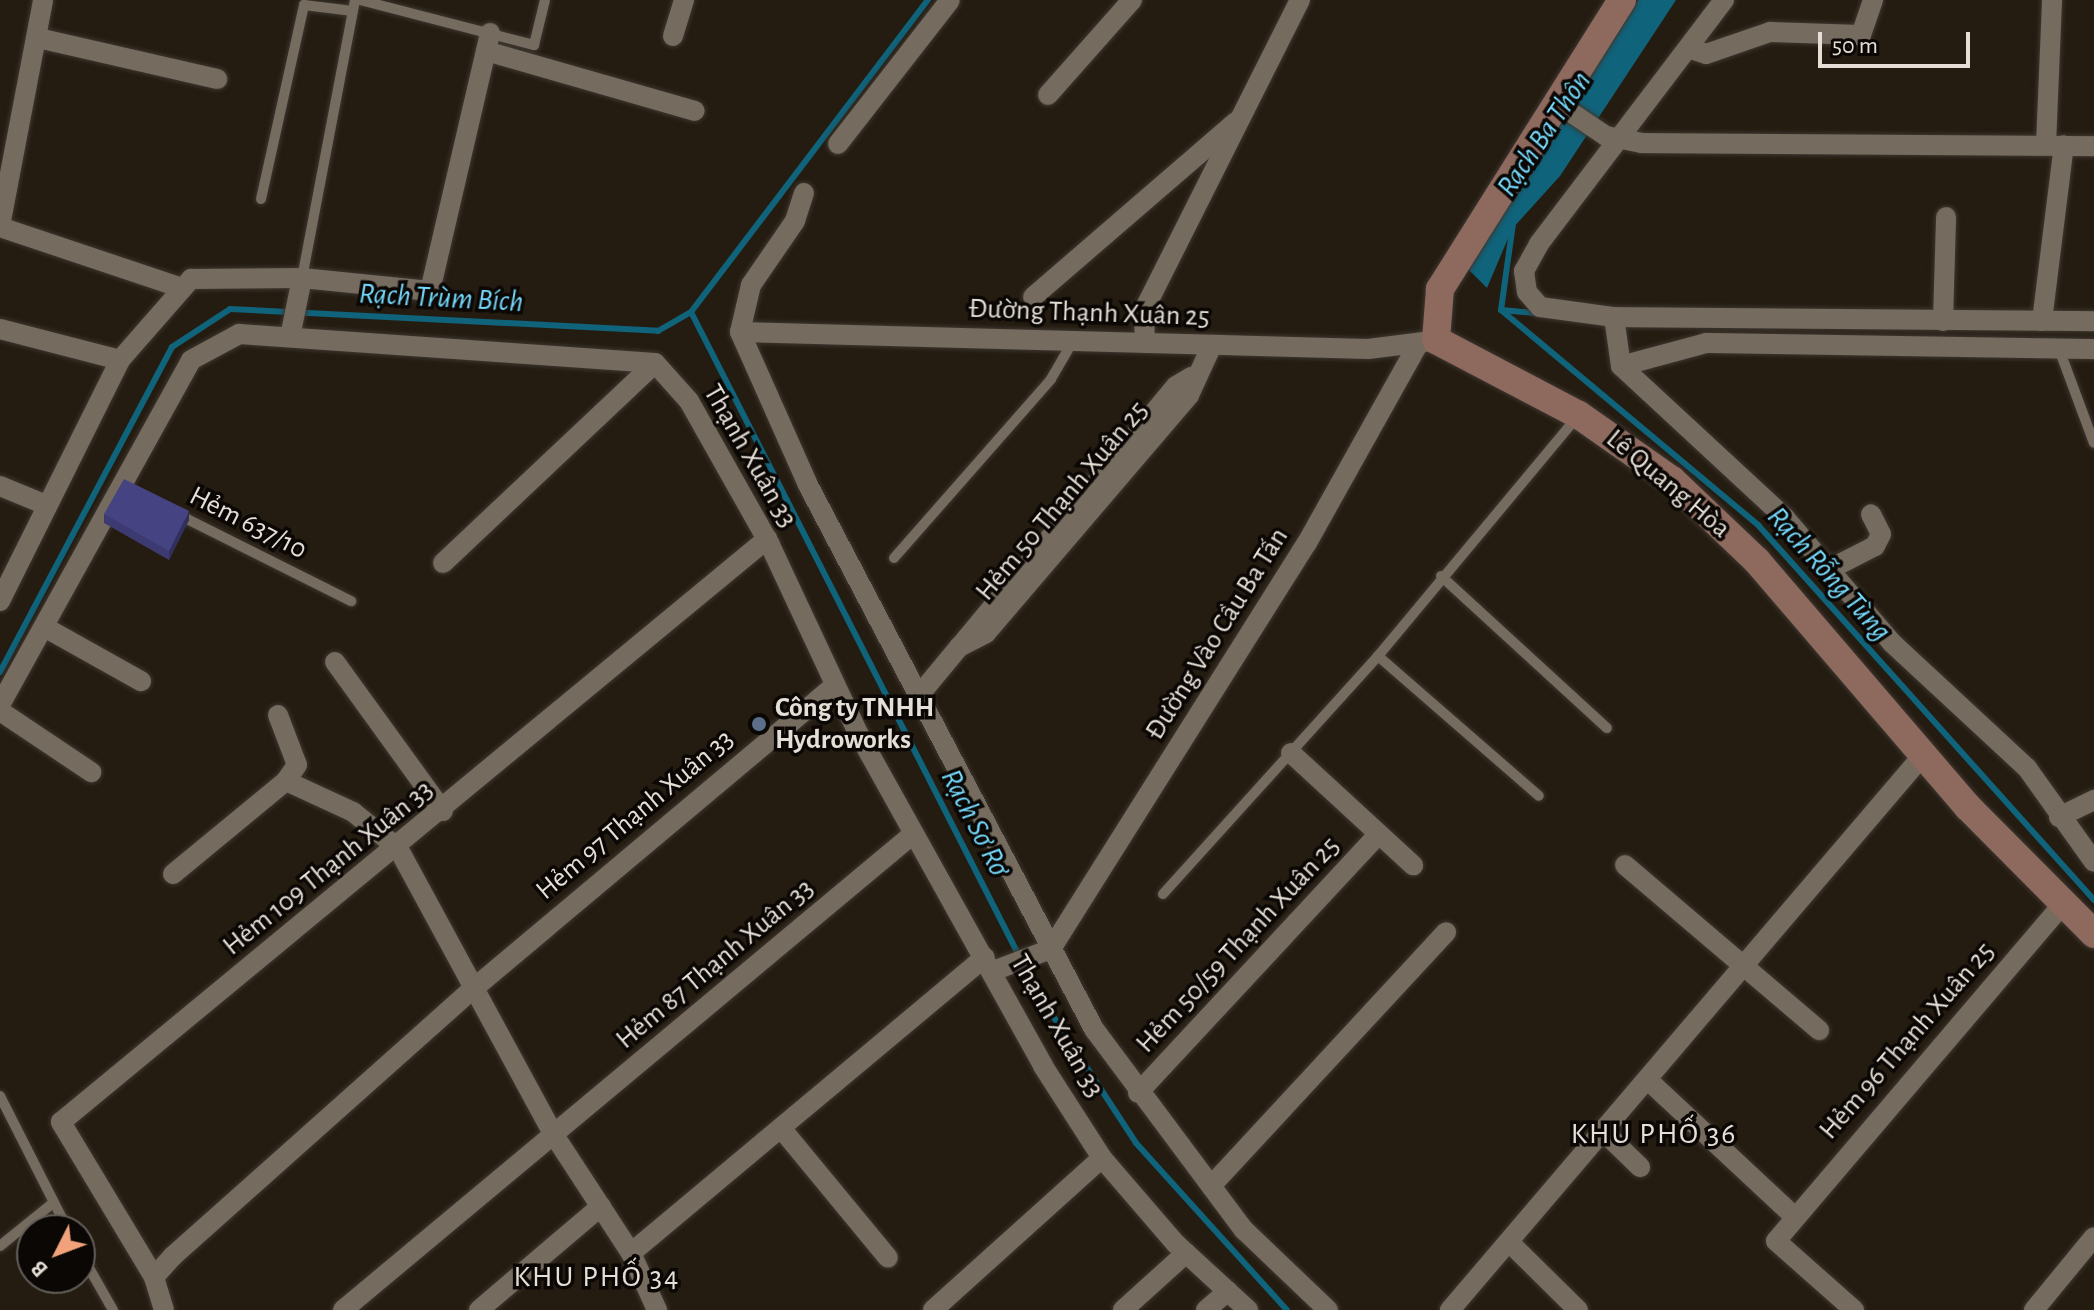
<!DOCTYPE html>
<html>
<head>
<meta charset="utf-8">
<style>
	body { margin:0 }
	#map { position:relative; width:2094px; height:1310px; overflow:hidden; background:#251c11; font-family:"Alegreya Sans",sans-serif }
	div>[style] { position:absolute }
	.water>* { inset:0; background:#0f637b }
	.stream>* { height:6px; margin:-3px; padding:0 3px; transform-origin:3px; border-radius:3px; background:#0f637b }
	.roads { filter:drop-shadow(0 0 2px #3d3730) drop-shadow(0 0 2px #3d3730) }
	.lane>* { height:10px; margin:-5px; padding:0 5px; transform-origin:5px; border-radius:5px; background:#756b5e }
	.street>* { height:20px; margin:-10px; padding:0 10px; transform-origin:10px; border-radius:10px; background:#756b5e }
	.secondary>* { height:28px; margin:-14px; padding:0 14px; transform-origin:14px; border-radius:14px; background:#8d695e }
	.wall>* { inset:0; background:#3c3a71 }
	.shaded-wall>* { inset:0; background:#312f5c }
	.building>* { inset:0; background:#464383 }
	.dots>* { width:22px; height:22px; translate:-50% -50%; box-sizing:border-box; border:4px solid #0b0704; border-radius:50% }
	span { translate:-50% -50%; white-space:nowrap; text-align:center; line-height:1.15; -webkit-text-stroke:7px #0b0704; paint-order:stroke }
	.street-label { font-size:28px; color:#e5dfd7 }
	.poi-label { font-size:28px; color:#e5dfd7; font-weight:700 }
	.left { translate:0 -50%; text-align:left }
	.water-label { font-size:30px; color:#74d9fc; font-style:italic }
	.neighbourhood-label { font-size:30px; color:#e5dfd7; letter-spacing:2px }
	.north { position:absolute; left:16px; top:1214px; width:80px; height:80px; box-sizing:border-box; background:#0b0704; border:2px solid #625d58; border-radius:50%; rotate:228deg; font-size:22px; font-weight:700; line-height:32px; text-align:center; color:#e5dfd7 }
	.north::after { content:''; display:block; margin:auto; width:28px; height:36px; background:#f1a27b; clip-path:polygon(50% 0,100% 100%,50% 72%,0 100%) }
	.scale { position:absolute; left:1818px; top:32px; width:152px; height:36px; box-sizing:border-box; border:4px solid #e5dfd7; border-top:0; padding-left:10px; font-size:24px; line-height:28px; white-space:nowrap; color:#e5dfd7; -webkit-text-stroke:6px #0b0704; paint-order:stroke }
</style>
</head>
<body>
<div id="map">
	<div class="water">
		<i style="clip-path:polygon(1638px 0,1676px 0,1560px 176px,1512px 229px,1487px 288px,1469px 270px,1473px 251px)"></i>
	</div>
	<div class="stream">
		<i style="left:1501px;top:310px;width:335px;rotate:39.9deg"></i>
		<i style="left:1758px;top:525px;width:504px;rotate:48.14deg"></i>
		<i style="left:1501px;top:310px;width:36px;rotate:5deg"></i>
		<i style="left:1501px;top:310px;width:87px;rotate:-82.1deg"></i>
		<i style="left:691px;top:312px;width:764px;rotate:63deg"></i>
		<i style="left:1038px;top:993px;width:179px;rotate:56.8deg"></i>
		<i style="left:1136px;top:1143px;width:225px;rotate:47.9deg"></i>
		<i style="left:0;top:672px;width:368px;rotate:-62.1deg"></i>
		<i style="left:172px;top:347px;width:69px;rotate:-33.2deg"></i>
		<i style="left:230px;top:309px;width:429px;rotate:2.9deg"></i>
		<i style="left:658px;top:331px;width:38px;rotate:-30deg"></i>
		<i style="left:691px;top:312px;width:392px;rotate:-52.8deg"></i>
	</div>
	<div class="roads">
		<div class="lane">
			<i style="left:360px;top:0;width:180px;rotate:14.5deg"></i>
			<i style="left:534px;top:45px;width:46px;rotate:-76.3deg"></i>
			<i style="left:261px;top:199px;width:199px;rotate:-77.5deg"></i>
			<i style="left:304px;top:5px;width:49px;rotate:7deg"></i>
			<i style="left:302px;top:278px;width:283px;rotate:-79.2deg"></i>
			<i style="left:2059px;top:349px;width:100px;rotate:69.6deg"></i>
			<i style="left:177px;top:514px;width:195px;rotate:26.6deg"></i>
			<i style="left:894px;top:558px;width:238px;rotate:-48.7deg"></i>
			<i style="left:1051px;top:379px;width:44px;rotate:-59.9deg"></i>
			<i style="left:1441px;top:576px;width:225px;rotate:42.5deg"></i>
			<i style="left:1378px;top:656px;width:213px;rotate:41deg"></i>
			<i style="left:1163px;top:894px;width:321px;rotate:-47.9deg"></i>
			<i style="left:1378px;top:656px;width:314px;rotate:-50.2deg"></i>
			<i style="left:0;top:1096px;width:150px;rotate:63.1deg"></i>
			<i style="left:0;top:1246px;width:68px;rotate:-39.1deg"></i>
			<i style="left:80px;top:1252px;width:67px;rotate:60.4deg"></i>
		</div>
		<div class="street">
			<i style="left:1724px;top:0;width:306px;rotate:127.2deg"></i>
			<i style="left:1539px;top:244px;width:31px;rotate:119deg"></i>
			<i style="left:1524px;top:271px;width:21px;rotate:82deg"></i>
			<i style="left:1527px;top:292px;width:20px;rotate:49deg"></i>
			<i style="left:1540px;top:307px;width:75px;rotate:7.7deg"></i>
			<i style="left:1614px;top:317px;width:480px;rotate:0.5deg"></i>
			<i style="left:673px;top:36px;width:38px;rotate:-73deg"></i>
			<i style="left:38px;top:38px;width:184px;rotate:12.9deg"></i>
			<i style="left:1688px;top:48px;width:19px;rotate:18deg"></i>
			<i style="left:1706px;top:54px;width:68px;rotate:-19deg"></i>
			<i style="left:1770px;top:32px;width:91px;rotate:1.9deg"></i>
			<i style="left:1861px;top:35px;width:37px;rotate:-71deg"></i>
			<i style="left:486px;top:51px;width:217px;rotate:16deg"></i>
			<i style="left:1048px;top:95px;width:127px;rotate:-48.5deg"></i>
			<i style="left:1557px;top:103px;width:59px;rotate:34deg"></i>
			<i style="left:1606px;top:136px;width:36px;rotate:11deg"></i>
			<i style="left:1641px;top:143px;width:453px;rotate:0.4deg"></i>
			<i style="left:838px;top:144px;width:182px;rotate:-52.1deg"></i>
			<i style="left:2046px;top:145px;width:145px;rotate:-87.6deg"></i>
			<i style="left:804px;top:193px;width:29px;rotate:108deg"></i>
			<i style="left:795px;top:221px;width:78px;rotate:124.5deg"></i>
			<i style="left:751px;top:285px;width:48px;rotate:103.2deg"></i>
			<i style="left:740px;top:332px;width:167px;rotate:66deg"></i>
			<i style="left:808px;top:485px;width:615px;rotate:62.27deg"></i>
			<i style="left:1094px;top:1029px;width:251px;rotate:53.3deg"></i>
			<i style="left:1244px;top:1230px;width:116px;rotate:43.6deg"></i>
			<i style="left:0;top:226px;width:230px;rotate:-79.2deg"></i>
			<i style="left:0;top:227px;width:192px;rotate:18.5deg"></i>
			<i style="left:1033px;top:297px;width:268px;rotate:-40.8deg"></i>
			<i style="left:1614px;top:317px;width:49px;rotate:81.9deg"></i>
			<i style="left:1621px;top:366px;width:224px;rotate:42.8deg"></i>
			<i style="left:1785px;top:518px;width:165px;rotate:49.4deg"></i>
			<i style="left:1892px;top:643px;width:184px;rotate:42.8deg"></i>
			<i style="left:2027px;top:768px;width:115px;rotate:54.5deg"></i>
			<i style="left:1943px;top:321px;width:104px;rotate:-88.3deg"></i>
			<i style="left:2042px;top:321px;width:177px;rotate:-82.9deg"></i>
			<i style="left:0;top:329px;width:124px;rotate:14.5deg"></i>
			<i style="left:740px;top:332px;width:628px;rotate:1.55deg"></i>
			<i style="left:1368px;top:349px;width:64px;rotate:-7.2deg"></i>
			<i style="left:290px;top:337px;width:60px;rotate:-78.5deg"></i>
			<i style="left:1145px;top:343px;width:33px;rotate:-92deg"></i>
			<i style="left:1144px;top:310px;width:347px;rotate:-63.3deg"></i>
			<i style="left:1621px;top:366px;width:88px;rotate:-15.1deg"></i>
			<i style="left:1706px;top:343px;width:388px;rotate:0.9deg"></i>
			<i style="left:1191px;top:377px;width:17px;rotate:149deg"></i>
			<i style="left:1176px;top:386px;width:339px;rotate:129.7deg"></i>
			<i style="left:959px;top:647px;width:30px;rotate:-27deg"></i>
			<i style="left:986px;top:633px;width:313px;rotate:-49.5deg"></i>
			<i style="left:1189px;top:395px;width:55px;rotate:-65.3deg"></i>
			<i style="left:0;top:486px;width:50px;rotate:22.4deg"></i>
			<i style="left:443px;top:563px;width:291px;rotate:-43.3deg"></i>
			<i style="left:1832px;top:568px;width:48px;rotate:-27.1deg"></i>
			<i style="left:1875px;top:546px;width:13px;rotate:-63deg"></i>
			<i style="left:1881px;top:534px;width:22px;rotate:-117deg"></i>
			<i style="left:0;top:601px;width:269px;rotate:-63.5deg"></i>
			<i style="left:120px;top:360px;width:108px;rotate:-48.8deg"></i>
			<i style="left:191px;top:279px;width:111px;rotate:-0.5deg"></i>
			<i style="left:302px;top:278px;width:129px;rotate:5.8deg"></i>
			<i style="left:430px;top:291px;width:265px;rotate:-76.9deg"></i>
			<i style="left:46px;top:628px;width:109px;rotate:29.2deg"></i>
			<i style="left:335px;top:662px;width:184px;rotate:54.1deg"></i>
			<i style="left:921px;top:693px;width:60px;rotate:-50.4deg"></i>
			<i style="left:0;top:705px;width:394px;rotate:-61deg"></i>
			<i style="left:191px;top:360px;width:55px;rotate:-28.4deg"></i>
			<i style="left:239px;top:334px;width:417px;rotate:4deg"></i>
			<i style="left:655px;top:363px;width:51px;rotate:48.2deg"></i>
			<i style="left:689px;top:401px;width:165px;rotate:60.6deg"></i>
			<i style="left:770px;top:545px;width:208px;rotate:64.9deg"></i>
			<i style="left:858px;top:733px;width:381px;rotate:60.9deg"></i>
			<i style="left:1043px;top:1066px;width:109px;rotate:57.3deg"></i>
			<i style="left:1102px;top:1158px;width:113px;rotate:49.3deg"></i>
			<i style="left:1176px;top:1244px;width:98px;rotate:42.5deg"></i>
			<i style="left:0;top:711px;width:110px;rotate:33.8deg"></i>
			<i style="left:278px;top:715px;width:53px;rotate:69.2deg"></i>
			<i style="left:297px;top:765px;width:19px;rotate:125deg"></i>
			<i style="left:1291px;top:753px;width:166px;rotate:42.6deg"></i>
			<i style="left:2059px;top:817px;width:39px;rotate:-26deg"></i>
			<i style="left:1625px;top:865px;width:255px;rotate:40.4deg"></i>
			<i style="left:173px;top:874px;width:146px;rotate:-39.5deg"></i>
			<i style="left:286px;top:781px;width:74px;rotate:24.8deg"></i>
			<i style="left:353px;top:812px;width:58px;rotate:38.7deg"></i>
			<i style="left:398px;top:848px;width:327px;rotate:61.5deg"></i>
			<i style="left:554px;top:1135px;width:141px;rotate:56.9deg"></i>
			<i style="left:993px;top:971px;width:62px;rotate:-20.8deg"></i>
			<i style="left:1051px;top:949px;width:480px;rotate:-57.8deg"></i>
			<i style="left:1307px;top:543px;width:229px;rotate:-60.8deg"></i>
			<i style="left:1649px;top:1081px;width:198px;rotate:43deg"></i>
			<i style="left:1138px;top:1093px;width:352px;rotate:-47.1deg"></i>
			<i style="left:781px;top:1128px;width:168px;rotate:50.5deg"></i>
			<i style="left:1605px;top:1133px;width:49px;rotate:44.2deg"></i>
			<i style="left:1211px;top:1186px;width:346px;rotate:-47.2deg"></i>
			<i style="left:1509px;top:1242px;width:97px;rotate:44.6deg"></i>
			<i style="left:154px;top:1277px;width:181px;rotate:-121deg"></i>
			<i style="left:61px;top:1122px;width:916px;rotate:-39.55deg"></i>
			<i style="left:164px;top:1310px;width:34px;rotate:-107deg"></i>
			<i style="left:154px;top:1277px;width:28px;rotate:-48deg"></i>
			<i style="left:173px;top:1256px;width:402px;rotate:-41.7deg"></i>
			<i style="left:473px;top:989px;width:473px;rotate:-40deg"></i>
			<i style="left:343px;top:1310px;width:741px;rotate:-39.86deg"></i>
			<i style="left:479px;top:1310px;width:160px;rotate:-40.4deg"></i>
			<i style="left:657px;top:1310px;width:63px;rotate:-114.5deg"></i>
			<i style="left:631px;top:1253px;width:461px;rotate:-39.9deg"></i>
			<i style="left:933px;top:1310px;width:227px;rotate:-42deg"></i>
			<i style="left:1123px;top:1310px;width:85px;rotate:-42.1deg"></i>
			<i style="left:1206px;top:1310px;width:29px;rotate:-41deg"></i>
			<i style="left:1450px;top:1310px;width:729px;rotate:-49.56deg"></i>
			<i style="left:1854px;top:1310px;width:104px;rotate:-138.5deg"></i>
			<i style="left:1776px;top:1241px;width:444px;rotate:-49.6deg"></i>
			<i style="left:2034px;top:1310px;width:94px;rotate:-50.6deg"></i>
		</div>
		<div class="secondary">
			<i style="left:1622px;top:0;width:342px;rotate:122.2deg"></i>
			<i style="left:1440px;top:289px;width:51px;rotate:94.5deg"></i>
			<i style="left:1436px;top:340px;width:161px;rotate:27.7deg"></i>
			<i style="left:1579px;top:415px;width:113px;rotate:35deg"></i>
			<i style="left:1672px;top:480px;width:117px;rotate:43.6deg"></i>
			<i style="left:1757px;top:561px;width:324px;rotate:49.4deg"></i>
			<i style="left:1968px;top:807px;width:179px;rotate:45.2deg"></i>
		</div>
	</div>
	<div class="wall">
		<i style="clip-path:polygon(104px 514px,189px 520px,169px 560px,104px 523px)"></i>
	</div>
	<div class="shaded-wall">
		<i style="clip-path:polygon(189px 511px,189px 520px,169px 560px,169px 551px)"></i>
	</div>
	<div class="building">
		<i style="clip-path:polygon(124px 479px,189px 511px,169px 551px,104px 514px)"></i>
	</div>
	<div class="dots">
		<i style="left:759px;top:724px;background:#5c6f8a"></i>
	</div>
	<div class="street-label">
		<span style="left:1089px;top:313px;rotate:2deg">Đường Thạnh Xuân 25</span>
		<span style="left:750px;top:456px;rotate:60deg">Thạnh Xuân 33</span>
		<span style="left:1668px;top:484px;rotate:40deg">Lê Quang Hòa</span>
		<span style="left:1062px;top:501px;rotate:-50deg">Hẻm 50 Thạnh Xuân 25</span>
		<span style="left:248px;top:523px;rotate:27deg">Hẻm 637/10</span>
		<span style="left:1217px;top:634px;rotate:-58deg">Đường Vào Cầu Ba Tấn</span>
		<span style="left:635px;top:815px;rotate:-40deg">Hẻm 97 Thạnh Xuân 33</span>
		<span style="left:328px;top:868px;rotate:-39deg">Hẻm 109 Thạnh Xuân 33</span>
		<span style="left:1238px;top:945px;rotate:-47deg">Hẻm 50/59 Thạnh Xuân 25</span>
		<span style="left:715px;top:964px;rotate:-40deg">Hẻm 87 Thạnh Xuân 33</span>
		<span style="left:1057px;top:1026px;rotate:60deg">Thạnh Xuân 33</span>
		<span style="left:1907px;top:1041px;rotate:-49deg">Hẻm 96 Thạnh Xuân 25</span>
	</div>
	<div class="poi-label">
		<span class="left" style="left:775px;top:724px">Công ty TNHH<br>Hydroworks</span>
	</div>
	<div class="water-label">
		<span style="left:1544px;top:134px;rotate:-56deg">Rạch Ba Thôn</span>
		<span style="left:441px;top:298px;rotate:3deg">Rạch Trùm Bích</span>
		<span style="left:1829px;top:574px;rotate:48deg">Rạch Rỗng Tùng</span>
		<span style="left:975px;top:823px;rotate:63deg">Rạch Sơ Rơ</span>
	</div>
	<div class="neighbourhood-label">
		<span style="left:1654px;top:1134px">KHU PHỐ 36</span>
		<span style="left:597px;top:1277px">KHU PHỐ 34</span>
	</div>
	<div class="north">B</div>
	<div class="scale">50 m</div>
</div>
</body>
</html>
